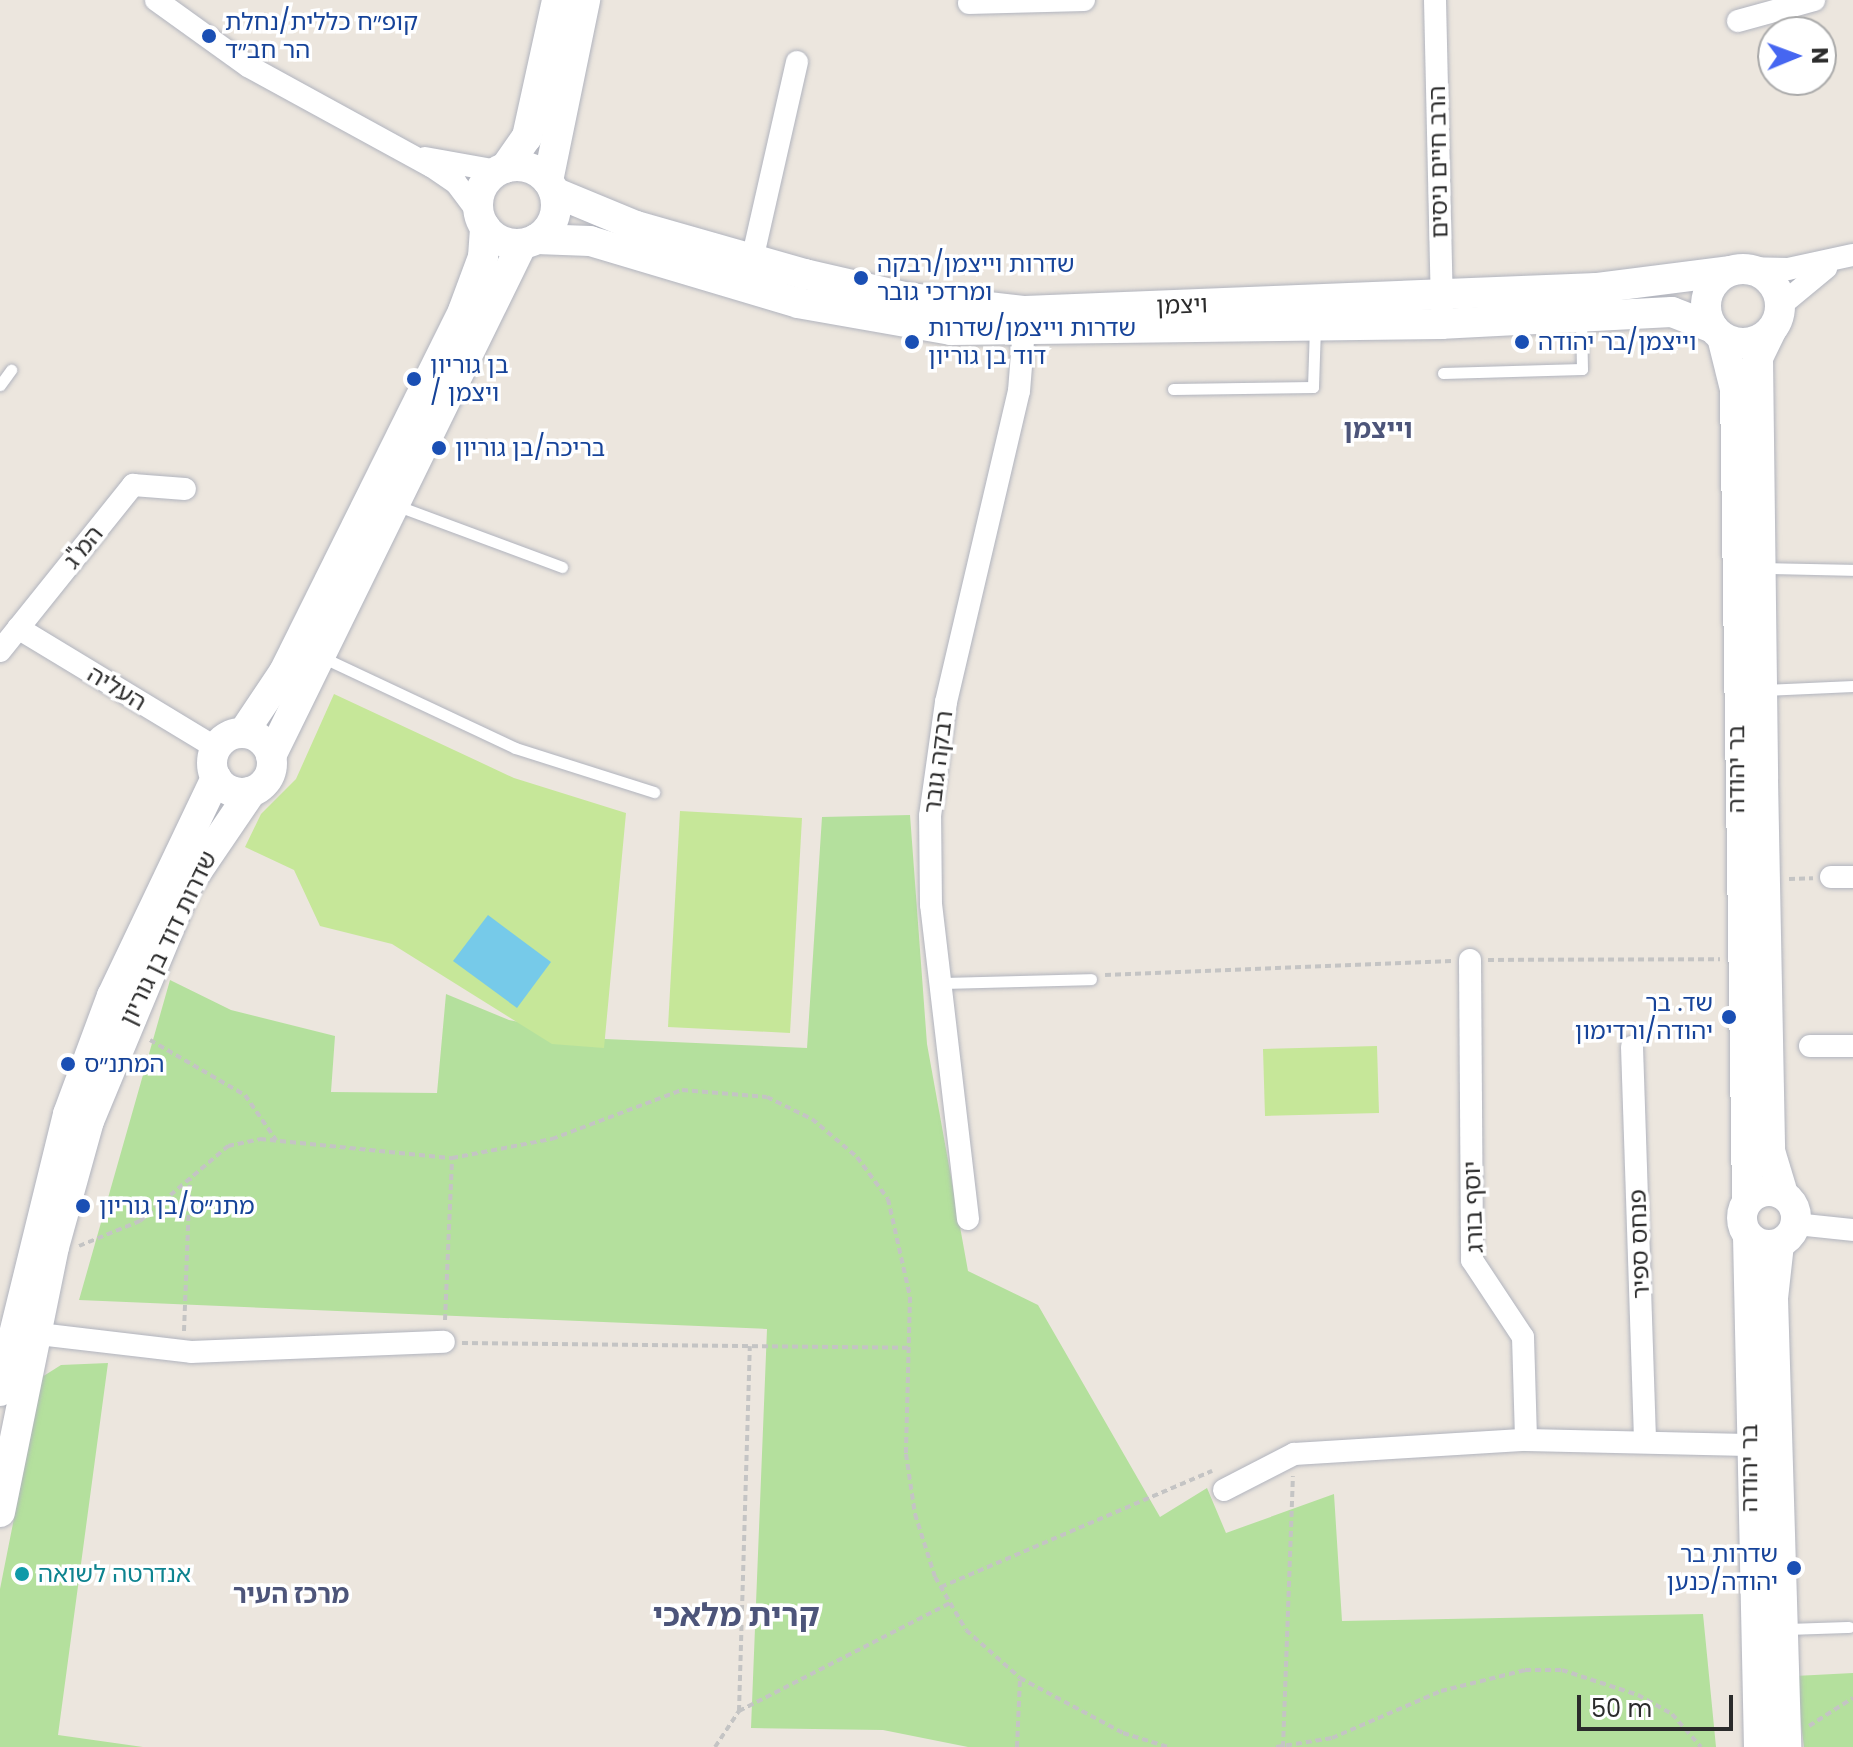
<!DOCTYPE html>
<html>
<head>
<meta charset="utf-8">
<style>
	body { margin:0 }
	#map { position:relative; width:1853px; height:1747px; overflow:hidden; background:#ece6de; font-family:Poppins,"Noto Sans Hebrew",sans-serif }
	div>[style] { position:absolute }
	.green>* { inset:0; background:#b4e09d }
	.pitch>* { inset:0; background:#c6e799 }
	.water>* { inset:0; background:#76cae9 }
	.path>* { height:4px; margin-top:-2px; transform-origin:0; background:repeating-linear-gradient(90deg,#c4c4c4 0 6px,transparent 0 10px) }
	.roads { filter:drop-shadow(0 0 2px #b1b4be) drop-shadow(0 0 2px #b1b4be) }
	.lane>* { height:11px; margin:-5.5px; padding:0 5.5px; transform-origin:5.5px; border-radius:5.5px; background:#fff }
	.street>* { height:22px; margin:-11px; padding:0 11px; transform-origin:11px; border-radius:11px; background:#fff }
	.secondary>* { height:30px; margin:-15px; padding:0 15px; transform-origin:15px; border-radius:15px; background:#fff }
	.secondary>.ring { margin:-15px; padding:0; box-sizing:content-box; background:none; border:30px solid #fff; border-radius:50% }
	.dots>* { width:22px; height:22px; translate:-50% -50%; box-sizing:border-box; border:4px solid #fff; border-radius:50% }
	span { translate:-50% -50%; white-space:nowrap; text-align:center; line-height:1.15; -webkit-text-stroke:7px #fff; paint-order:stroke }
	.transit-label { font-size:24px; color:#164399 }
	.left { translate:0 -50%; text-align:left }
	.right { translate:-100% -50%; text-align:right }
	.street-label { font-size:24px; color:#2b2b2b }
	.culture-label { font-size:24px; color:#0d838f }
	.neighbourhood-label { font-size:26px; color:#4d557a; font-weight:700 }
	.district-label { font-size:32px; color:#4d557a; font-weight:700 }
	.north { position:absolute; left:1757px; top:16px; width:80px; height:80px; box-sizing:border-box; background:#fff; border:2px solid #aaa; border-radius:50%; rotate:89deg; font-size:22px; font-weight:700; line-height:32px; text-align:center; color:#2b2b2b }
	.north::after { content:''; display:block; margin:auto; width:28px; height:36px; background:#4666f1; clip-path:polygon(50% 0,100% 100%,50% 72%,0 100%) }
	.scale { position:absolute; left:1577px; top:1695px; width:156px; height:36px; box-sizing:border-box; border:4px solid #2b2b2b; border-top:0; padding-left:10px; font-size:24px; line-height:28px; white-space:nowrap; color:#2b2b2b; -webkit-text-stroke:6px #fff; paint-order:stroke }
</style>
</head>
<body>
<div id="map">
	<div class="green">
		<i style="clip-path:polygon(910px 815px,927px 1044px,968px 1271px,1038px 1305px,1160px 1517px,1207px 1488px,1226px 1533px,1334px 1494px,1342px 1621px,1703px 1614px,1716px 1747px,968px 1747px,883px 1730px,751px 1728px,767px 1329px,79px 1300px,170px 980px,231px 1010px,335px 1036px,331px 1092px,437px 1093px,446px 994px,509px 1020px,605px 1039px,807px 1048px,822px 817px)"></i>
		<i style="clip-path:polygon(108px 1363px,58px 1735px,143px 1747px,0 1747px,0 1589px,42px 1377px,61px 1365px)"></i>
		<i style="clip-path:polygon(1853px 1673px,1853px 1747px,1804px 1747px,1795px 1676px)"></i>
	</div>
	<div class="pitch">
		<i style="clip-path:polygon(334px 694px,514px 778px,626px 813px,604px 1048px,552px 1044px,392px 944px,320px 926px,294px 870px,245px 847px,261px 814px,296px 779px)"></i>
		<i style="clip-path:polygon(680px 811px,802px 818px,790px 1033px,668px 1027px)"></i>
		<i style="clip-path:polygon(1377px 1046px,1379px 1113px,1265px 1116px,1263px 1049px)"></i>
	</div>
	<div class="water">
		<i style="clip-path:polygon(488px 915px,551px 962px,517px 1008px,453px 961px)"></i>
	</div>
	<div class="path">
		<i style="left:1789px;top:879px;width:24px;rotate:-2deg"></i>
		<i style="left:1488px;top:960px;width:232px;rotate:-0.2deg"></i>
		<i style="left:1105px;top:975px;width:347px;rotate:-2.3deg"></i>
		<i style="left:150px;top:1040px;width:110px;rotate:30.1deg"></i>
		<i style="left:245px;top:1095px;width:55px;rotate:55.4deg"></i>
		<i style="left:79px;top:1246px;width:66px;rotate:-22.3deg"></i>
		<i style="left:140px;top:1221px;width:116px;rotate:-40.4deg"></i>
		<i style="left:228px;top:1146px;width:33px;rotate:-12deg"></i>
		<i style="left:260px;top:1139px;width:193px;rotate:5.7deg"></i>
		<i style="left:452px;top:1158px;width:102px;rotate:-10.8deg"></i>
		<i style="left:552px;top:1139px;width:139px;rotate:-20.7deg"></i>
		<i style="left:682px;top:1090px;width:85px;rotate:4.7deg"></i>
		<i style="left:767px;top:1097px;width:50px;rotate:26.1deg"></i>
		<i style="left:812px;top:1119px;width:59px;rotate:40.2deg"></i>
		<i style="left:857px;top:1157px;width:52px;rotate:53.6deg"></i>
		<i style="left:888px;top:1199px;width:100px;rotate:77.3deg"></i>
		<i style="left:910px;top:1297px;width:157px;rotate:91.5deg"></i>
		<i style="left:906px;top:1454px;width:61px;rotate:81.5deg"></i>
		<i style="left:915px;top:1514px;width:66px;rotate:72.4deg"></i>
		<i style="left:935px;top:1577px;width:61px;rotate:59.7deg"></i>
		<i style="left:966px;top:1630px;width:72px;rotate:41.6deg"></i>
		<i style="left:1020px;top:1678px;width:117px;rotate:28.1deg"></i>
		<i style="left:1123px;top:1733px;width:47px;rotate:17.3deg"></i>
		<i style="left:445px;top:1320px;width:162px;rotate:-87.5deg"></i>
		<i style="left:184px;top:1331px;width:153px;rotate:-87.8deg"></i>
		<i style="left:462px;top:1343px;width:446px;rotate:0.6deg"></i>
		<i style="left:941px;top:1587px;width:295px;rotate:-23.2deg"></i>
		<i style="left:739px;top:1711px;width:237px;rotate:-27.1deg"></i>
		<i style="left:1809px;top:1726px;width:52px;rotate:-32.5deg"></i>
		<i style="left:715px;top:1747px;width:43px;rotate:-56.3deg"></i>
		<i style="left:739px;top:1711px;width:365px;rotate:-88.3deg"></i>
		<i style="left:1017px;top:1747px;width:69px;rotate:-87.5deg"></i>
		<i style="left:1276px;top:1747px;width:57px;rotate:-9.1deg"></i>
		<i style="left:1332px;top:1738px;width:119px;rotate:-23.3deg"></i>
		<i style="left:1441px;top:1691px;width:87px;rotate:-14deg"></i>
		<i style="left:1525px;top:1670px;width:37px"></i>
		<i style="left:1562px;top:1670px;width:80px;rotate:18.2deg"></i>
		<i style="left:1638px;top:1695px;width:39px;rotate:29deg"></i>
		<i style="left:1672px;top:1714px;width:44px;rotate:48.7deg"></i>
		<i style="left:1283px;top:1747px;width:271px;rotate:-87.9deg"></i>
	</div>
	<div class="roads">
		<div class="lane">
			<i style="left:1443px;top:373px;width:139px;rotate:-1.6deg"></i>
			<i style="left:1582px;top:369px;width:52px;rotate:-91.1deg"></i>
			<i style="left:0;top:385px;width:19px;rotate:-54deg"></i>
			<i style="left:1173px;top:389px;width:140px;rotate:-0.8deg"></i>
			<i style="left:1313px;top:387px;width:59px;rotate:-88.1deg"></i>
			<i style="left:398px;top:506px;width:175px;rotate:20.4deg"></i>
			<i style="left:1765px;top:568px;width:88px;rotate:1.3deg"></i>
			<i style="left:322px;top:657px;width:213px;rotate:25.2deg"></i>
			<i style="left:515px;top:748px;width:146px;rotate:17.6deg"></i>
			<i style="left:1764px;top:690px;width:89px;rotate:-2.6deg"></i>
			<i style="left:939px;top:983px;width:152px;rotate:-1.5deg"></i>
			<i style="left:1785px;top:1629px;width:64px;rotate:-1.8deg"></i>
		</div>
		<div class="street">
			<i style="left:156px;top:0;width:113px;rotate:35.7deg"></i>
			<i style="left:248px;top:66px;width:209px;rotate:28.7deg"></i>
			<i style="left:431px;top:166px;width:30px;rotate:34deg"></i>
			<i style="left:456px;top:183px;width:39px;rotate:53deg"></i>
			<i style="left:1435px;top:0;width:307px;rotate:88.7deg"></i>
			<i style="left:969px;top:3px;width:115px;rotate:-1.5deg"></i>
			<i style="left:1738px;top:21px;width:79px;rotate:-15.4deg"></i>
			<i style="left:425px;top:158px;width:74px;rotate:10.1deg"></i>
			<i style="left:752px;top:260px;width:203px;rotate:-77.2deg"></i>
			<i style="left:1742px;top:268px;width:46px;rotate:1.2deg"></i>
			<i style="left:1788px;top:269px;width:66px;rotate:-12.2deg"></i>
			<i style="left:1780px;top:306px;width:60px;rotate:-39.6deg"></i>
			<i style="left:18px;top:628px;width:232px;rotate:31.2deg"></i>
			<i style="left:0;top:651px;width:213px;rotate:-51.3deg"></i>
			<i style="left:133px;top:485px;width:52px;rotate:4.4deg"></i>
			<i style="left:1831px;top:877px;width:22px"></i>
			<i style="left:1470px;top:960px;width:300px;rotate:89.6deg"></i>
			<i style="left:1472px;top:1260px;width:92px;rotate:56.5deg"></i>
			<i style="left:1523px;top:1337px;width:103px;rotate:88.3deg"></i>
			<i style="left:1810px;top:1046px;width:43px"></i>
			<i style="left:1632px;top:1047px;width:394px;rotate:88.1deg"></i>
			<i style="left:968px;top:1219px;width:316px;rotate:-96.7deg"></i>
			<i style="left:931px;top:905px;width:89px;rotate:-90.6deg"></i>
			<i style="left:930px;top:816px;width:115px;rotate:-82deg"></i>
			<i style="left:946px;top:702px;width:319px;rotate:-76.8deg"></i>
			<i style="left:1019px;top:391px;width:74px;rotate:-85.4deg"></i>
			<i style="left:1796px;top:1224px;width:57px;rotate:6deg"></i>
			<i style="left:22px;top:1332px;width:170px;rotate:6.7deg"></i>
			<i style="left:191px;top:1352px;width:253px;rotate:-2.3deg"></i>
			<i style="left:1224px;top:1490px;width:79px;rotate:-27.2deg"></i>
			<i style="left:1294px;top:1454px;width:232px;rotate:-3.5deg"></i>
			<i style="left:1526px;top:1440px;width:222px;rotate:1.3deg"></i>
		</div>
		<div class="secondary">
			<i class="ring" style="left:478px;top:166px;width:48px;height:48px"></i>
			<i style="left:505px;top:168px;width:38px;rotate:-55deg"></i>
			<i style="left:527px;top:137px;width:140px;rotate:-77.6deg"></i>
			<i style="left:548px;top:181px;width:185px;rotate:-78.4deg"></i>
			<i style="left:554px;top:192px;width:89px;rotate:22.5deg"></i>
			<i style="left:636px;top:226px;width:176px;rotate:15.9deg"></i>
			<i style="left:805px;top:274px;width:107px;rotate:13deg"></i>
			<i style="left:909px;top:298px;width:117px;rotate:6.4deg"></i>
			<i style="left:1025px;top:311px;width:572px;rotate:-2.3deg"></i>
			<i style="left:1597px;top:288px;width:134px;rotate:-7.3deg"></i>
			<i style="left:536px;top:239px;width:54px;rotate:2.1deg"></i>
			<i style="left:590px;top:241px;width:217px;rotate:16.6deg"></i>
			<i style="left:798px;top:303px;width:155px;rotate:10deg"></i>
			<i style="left:951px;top:330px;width:491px;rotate:-0.7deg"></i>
			<i style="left:1442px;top:324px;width:230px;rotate:-3deg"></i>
			<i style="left:1672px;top:312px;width:44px;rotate:21.3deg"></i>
			<i class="ring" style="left:1706px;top:269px;width:44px;height:44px"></i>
			<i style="left:1771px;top:331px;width:30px;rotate:116deg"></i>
			<i style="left:1758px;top:358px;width:421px;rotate:89.3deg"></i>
			<i style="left:1763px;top:779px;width:372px;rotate:88.9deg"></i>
			<i style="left:1770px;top:1151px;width:45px;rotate:73.2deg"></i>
			<i style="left:1722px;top:337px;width:54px;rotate:76deg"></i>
			<i style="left:1735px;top:389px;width:813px;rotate:89.15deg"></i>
			<i style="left:243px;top:733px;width:73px;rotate:-56.1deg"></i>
			<i style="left:284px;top:672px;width:403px;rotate:-63.6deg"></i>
			<i style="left:463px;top:311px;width:58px;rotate:-69.7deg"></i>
			<i style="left:483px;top:257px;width:30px;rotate:-86deg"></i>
			<i class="ring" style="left:212px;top:733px;width:30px;height:30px"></i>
			<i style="left:271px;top:756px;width:570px;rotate:-63.88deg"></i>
			<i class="ring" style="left:1742px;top:1191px;width:24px;height:24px"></i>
			<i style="left:1748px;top:1236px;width:511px;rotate:88.77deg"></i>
			<i style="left:1779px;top:1244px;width:54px;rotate:96.3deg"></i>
			<i style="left:1773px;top:1298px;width:449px;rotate:88.3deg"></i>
			<i style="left:0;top:1391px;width:285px;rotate:-76.2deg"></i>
			<i style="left:68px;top:1114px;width:126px;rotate:-69.6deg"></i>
			<i style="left:112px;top:996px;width:242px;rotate:-64.5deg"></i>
			<i style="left:0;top:1512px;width:270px;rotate:-78.5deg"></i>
			<i style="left:54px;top:1247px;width:131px;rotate:-74.5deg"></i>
			<i style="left:89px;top:1121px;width:255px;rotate:-67.4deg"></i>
			<i style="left:187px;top:886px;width:114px;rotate:-55.8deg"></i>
		</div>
	</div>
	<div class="dots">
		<i style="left:209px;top:36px;background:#1a4fb4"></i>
		<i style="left:861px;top:278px;background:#1a4fb4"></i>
		<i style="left:912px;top:342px;background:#1a4fb4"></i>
		<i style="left:1522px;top:342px;background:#1a4fb4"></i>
		<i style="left:414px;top:379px;background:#1a4fb4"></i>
		<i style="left:439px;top:448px;background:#1a4fb4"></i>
		<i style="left:1729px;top:1017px;background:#1a4fb4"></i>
		<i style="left:68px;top:1064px;background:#1a4fb4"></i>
		<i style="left:83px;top:1206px;background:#1a4fb4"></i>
		<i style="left:1794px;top:1568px;background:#1a4fb4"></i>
		<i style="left:22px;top:1574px;background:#0f9aa8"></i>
	</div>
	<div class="transit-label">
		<span class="left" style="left:225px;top:36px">קופ״ח כללית/נחלת<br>הר חב״ד</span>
		<span class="left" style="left:877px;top:278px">שדרות וייצמן/רבקה<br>ומרדכי גובר</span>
		<span class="left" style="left:928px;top:342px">שדרות וייצמן/שדרות<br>דוד בן גוריון</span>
		<span class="left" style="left:1538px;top:342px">וייצמן/בר יהודה</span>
		<span class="left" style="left:430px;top:379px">בן גוריון<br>/ ויצמן</span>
		<span class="left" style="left:455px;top:448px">בריכה/בן גוריון</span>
		<span class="right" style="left:1713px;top:1017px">שד. בר<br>יהודה/ורדימון</span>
		<span class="left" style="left:84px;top:1064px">המתנ״ס</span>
		<span class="left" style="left:99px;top:1206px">מתנ״ס/בן גוריון</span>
		<span class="right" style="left:1778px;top:1568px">שדרות בר<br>יהודה/כנען</span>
	</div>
	<div class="street-label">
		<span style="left:1438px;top:162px;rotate:-91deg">הרב חיים ניסים</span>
		<span style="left:1182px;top:305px;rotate:-2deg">ויצמן</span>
		<span style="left:83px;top:547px;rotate:-51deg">המ"ג</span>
		<span style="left:117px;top:688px;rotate:31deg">העליה</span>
		<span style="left:938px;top:762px;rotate:-83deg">רבקה גובר</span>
		<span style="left:1736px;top:769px;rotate:-90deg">בר יהודה</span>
		<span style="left:168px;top:938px;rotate:-64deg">שדרות דוד בן גוריון</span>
		<span style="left:1473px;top:1207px;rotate:-92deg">יוסף בורג</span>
		<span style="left:1639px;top:1244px;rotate:-92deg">פנחס ספיר</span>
		<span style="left:1749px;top:1468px;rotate:-90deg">בר יהודה</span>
	</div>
	<div class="culture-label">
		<span class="left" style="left:38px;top:1574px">אנדרטה לשואה</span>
	</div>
	<div class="neighbourhood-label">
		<span style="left:1378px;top:430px">וייצמן</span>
		<span style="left:291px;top:1595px">מרכז העיר</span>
	</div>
	<div class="district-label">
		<span style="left:736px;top:1615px">קרית מלאכי</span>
	</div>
	<div class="north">N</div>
	<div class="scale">50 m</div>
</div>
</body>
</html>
